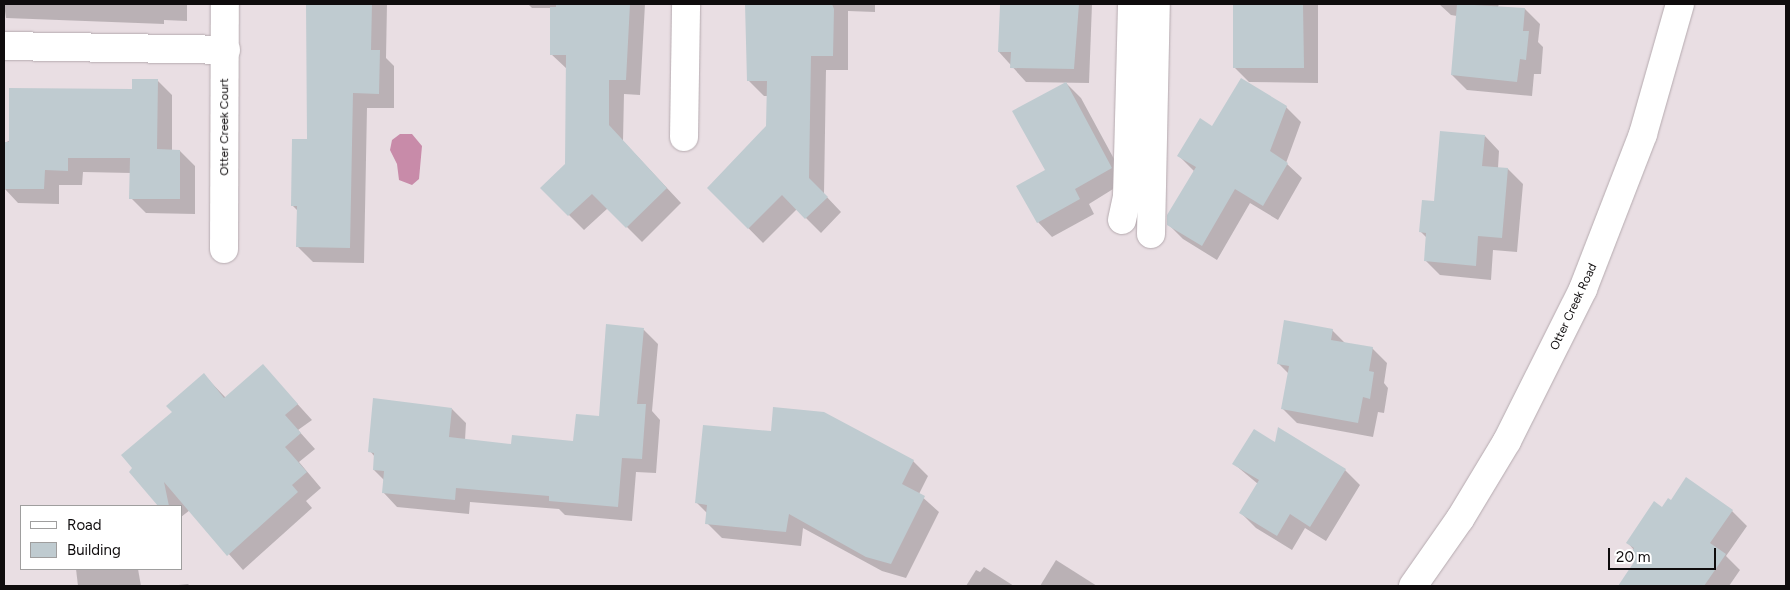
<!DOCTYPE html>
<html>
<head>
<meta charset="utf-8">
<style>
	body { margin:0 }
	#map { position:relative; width:1790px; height:590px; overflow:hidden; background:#e9dee3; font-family:Figtree,sans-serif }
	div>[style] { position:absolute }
	.water>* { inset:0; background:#c88ba9 }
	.shadow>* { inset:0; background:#0003 }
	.building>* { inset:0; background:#bfcbd0 }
	.roads { filter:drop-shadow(0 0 1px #b5aaaf) drop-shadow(0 0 1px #b5aaaf) }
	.minor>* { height:28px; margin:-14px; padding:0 14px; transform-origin:14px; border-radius:14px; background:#fff }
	span { translate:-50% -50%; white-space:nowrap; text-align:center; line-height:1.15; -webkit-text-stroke:4px #fff; paint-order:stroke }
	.street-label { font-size:12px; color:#0f0c0d }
	.frame { position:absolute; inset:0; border:5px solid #0f0c0d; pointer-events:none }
	.legend { position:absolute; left:20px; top:505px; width:162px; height:65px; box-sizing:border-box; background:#fff; border:1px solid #9f9e9e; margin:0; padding:6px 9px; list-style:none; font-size:15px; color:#0f0c0d }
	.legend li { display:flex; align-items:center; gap:10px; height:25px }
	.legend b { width:25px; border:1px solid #9f9e9e }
	.scale { position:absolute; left:1608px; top:548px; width:108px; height:22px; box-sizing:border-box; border:2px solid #0f0c0d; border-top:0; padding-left:6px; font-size:15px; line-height:18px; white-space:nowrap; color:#0f0c0d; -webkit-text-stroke:4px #fff; paint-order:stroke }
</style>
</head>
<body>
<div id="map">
	<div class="water">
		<i style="clip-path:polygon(400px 134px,412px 134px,422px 146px,419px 179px,412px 185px,399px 180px,397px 164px,390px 150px,392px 140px)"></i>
	</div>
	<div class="shadow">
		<i style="clip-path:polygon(4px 4px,187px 4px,187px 21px,164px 20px,164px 24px,6px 18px)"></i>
		<i style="clip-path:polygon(307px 4px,387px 4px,386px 58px,394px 66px,394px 108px,367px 108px,364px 263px,313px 262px,298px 247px,299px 212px,292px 205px,308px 141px)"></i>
		<i style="clip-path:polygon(528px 4px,645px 4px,640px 95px,624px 94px,623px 141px,681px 203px,642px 242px,608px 208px,584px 230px,542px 188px,567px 164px,567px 69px,551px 54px,551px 8px,532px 8px)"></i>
		<i style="clip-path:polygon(747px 4px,875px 4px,875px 12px,848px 11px,848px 70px,826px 70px,824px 194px,841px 212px,821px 233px,797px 209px,763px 243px,709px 188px,767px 127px,768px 96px,764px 96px,749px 81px)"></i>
		<i style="clip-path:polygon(1003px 4px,1092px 4px,1089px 83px,1026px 82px,999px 52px)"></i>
		<i style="clip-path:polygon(1234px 4px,1318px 4px,1318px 83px,1249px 82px,1234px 67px)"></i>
		<i style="clip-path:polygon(1439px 4px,1499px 4px,1498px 7px,1525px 9px,1540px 24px,1538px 42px,1543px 47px,1541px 74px,1534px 74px,1532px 96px,1467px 90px,1452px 75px,1457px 16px,1451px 15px)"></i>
		<i style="clip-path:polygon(157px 80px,172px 95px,172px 151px,180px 151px,195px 166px,195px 214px,146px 213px,131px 198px,131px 173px,83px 172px,82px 185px,59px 185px,59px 204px,18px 203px,4px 188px,4px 143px)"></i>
		<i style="clip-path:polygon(1066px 83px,1081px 98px,1126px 181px,1089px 204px,1094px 214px,1052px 237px,1038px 222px)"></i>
		<i style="clip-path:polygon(1286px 107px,1301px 122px,1286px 163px,1302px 178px,1278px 220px,1250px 203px,1217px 260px,1183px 239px,1168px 224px,1194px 171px,1179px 156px,1212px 127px)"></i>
		<i style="clip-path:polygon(1485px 136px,1499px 151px,1498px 168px,1508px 169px,1523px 184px,1517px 252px,1493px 250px,1491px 280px,1440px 275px,1425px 260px,1427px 238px,1421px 232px,1435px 203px)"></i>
		<i style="clip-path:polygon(608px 326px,644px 330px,658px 344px,652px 411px,660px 420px,656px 473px,636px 472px,632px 521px,565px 515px,559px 509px,470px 502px,469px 514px,397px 507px,383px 492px,384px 480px,374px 470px,375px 457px,370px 451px,452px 409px,466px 423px,465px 440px,513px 445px,575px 442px,600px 417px)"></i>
		<i style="clip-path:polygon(1332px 330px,1346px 344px,1372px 348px,1387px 363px,1384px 383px,1388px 388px,1384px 413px,1378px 412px,1373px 437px,1297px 423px,1282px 408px,1289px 374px,1278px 363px)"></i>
		<i style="clip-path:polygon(263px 366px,312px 420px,298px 430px,315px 449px,299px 462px,321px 488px,306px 501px,312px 508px,243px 570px,190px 510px,181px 517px,181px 506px,160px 506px,130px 472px,204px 375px,226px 398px)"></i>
		<i style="clip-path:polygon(1276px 444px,1345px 470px,1360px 485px,1326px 541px,1305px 528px,1292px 550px,1256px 528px,1241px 513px,1258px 484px,1234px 464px)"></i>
		<i style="clip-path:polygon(913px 461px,928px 476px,919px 494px,939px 512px,906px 578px,882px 571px,803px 528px,801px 546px,722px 538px,707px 523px,708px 514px,697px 503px)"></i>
		<i style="clip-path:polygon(1662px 509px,1732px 511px,1747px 526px,1726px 556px,1740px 570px,1729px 586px,1619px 586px,1635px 563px,1634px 550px,1628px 543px)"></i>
		<i style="clip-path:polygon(1056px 560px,1097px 586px,1040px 586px)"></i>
		<i style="clip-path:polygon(984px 567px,1014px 586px,966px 586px,976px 570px,980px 572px)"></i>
		<i style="clip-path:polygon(76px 569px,138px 569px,141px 586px,78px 586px)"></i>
		<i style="clip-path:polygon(188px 584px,190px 586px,169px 586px)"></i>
	</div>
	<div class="building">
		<i style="clip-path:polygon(306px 4px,372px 4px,371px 50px,380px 50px,379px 94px,353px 93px,350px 248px,296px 247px,297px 206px,291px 206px,292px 139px,307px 139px)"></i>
		<i style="clip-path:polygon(556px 4px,630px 4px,626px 80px,609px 80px,609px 125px,667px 188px,626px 228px,592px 194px,568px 216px,540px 188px,565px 164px,566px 55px,550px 55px,550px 7px,556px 7px)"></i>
		<i style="clip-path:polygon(745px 4px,832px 4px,834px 9px,833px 56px,811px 56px,809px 178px,828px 197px,805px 219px,782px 195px,748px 229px,707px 188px,766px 126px,767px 81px,747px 81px)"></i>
		<i style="clip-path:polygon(1079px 4px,1074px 69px,1010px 68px,1011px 52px,998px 52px,1000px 5px)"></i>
		<i style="clip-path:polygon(1233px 4px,1303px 4px,1304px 68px,1233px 68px)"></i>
		<i style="clip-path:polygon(1457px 4px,1525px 8px,1523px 31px,1529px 31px,1526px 60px,1520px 59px,1517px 82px,1451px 75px)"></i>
		<i style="clip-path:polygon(1241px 78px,1287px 106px,1270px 151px,1288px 163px,1263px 206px,1235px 189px,1202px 246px,1167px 225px,1167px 215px,1196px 167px,1177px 156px,1200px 118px,1212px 126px)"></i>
		<i style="clip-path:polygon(132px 79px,158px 79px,157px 149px,180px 150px,180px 199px,129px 199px,130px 158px,68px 158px,68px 171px,45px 170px,44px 189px,4px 189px,4px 142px,9px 142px,9px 88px,132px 89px)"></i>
		<i style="clip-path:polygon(1066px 82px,1112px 168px,1075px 189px,1080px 199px,1037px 223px,1016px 186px,1045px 170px,1012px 111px)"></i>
		<i style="clip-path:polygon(1440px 131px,1485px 135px,1482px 166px,1508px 168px,1502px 238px,1478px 236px,1476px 266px,1424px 261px,1426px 233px,1419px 232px,1422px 200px,1434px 201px)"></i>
		<i style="clip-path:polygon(1284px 320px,1333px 329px,1331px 340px,1373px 347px,1369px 371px,1374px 372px,1370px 399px,1363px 397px,1358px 423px,1281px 409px,1289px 366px,1277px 364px)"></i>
		<i style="clip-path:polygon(606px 324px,644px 328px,637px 404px,646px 404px,642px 459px,622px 458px,618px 507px,549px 501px,549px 496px,456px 488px,455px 500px,382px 493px,384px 471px,373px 470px,374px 453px,368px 452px,373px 398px,452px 408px,449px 437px,511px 444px,512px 435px,573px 441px,576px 414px,599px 416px)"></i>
		<i style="clip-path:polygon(263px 364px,298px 404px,285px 415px,301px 433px,285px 447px,307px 472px,292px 485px,298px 492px,227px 556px,164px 482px,169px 506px,158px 506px,129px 472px,132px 468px,121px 455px,172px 412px,166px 406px,204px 373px,224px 398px)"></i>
		<i style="clip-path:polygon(773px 407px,824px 412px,914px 460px,902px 484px,925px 496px,891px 564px,866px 557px,789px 514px,786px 532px,705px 524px,707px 505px,695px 503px,703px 425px,771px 431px)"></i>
		<i style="clip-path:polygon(1278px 427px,1346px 469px,1310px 527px,1290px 514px,1277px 536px,1239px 513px,1259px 480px,1232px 464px,1254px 429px,1275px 442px)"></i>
		<i style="clip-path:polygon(1686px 477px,1733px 510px,1710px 543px,1726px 554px,1704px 586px,1618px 586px,1634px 562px,1628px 557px,1634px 548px,1626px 543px,1654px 501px,1662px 507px,1668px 498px,1671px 500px)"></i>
	</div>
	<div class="roads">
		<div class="minor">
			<i style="left:4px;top:46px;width:222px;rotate:1deg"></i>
			<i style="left:684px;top:137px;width:133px;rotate:-89.1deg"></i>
			<i style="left:1122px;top:220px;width:25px;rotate:-78deg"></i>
			<i style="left:1127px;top:196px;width:192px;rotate:-88.5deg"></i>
			<i style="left:1151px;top:234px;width:230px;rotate:-88.8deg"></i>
			<i style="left:224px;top:249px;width:245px;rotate:-89.8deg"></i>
			<i style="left:1413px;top:586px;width:82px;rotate:-55deg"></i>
			<i style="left:1460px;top:519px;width:91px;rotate:-58.9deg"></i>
			<i style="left:1507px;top:441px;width:170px;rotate:-63.4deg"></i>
			<i style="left:1583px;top:289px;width:166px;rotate:-68.8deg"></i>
			<i style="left:1643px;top:134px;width:135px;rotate:-74.1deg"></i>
		</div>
	</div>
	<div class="street-label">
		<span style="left:225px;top:127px;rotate:-90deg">Otter Creek Court</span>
		<span style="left:1574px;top:307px;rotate:-65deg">Otter Creek Road</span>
	</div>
	<div class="frame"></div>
	<ul class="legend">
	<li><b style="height:6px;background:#fff"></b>Road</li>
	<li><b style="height:14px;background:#bfcbd0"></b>Building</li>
	</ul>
	<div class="scale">20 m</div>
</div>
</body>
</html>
